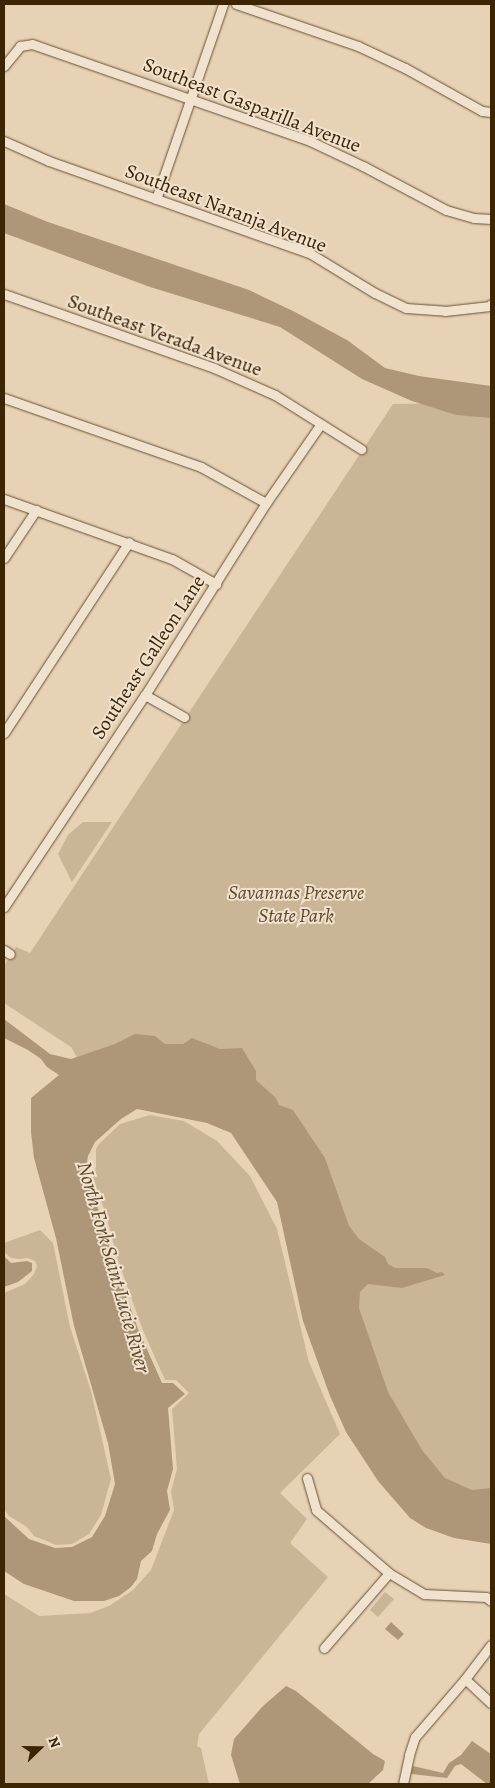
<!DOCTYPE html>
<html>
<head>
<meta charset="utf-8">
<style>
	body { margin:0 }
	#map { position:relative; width:495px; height:1788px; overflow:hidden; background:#e8d2b5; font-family:Alegreya,serif }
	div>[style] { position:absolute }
	.green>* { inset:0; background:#cbb597 }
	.water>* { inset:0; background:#ae9778 }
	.roads { filter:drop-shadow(0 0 1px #675030) drop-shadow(0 0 1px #675030) }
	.minor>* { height:9px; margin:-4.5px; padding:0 4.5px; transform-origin:4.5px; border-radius:4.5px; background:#f0e2cf }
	span { translate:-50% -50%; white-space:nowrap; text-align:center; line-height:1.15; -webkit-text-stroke:4px #f0e2cf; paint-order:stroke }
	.street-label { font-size:20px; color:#3c2503 }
	.park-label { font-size:20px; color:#604928; font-style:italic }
	.water-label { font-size:21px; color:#5e4726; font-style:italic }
	.frame { position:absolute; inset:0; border:5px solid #3c2503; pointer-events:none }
	.north { position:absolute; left:15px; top:1723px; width:50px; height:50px; -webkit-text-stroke:4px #f0e2cf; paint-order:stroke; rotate:68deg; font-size:14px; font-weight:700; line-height:20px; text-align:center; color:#3c2503 }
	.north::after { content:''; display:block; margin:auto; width:18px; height:22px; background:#3c2503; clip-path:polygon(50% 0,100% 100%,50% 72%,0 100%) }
</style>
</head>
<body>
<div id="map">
	<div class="green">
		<i style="clip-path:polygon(491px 403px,491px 1507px,425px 1487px,246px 1093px,88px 1076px,71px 1047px,4px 1003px,4px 966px,16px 947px,30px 953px,393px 404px)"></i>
		<i style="clip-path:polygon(83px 822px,112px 822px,72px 882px,58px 854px,68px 835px)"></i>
		<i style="clip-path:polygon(150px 1115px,184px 1121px,217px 1141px,250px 1176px,277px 1229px,309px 1362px,340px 1434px,280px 1493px,307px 1519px,290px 1543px,328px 1577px,199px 1734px,197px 1746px,201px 1748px,209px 1784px,4px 1784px,4px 1594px,39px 1616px,90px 1613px,109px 1606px,133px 1590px,151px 1570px,174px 1510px,171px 1491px,177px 1469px,172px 1409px,189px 1393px,176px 1380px,165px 1380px,142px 1328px,118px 1260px,106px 1215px,92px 1174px,96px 1168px,96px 1149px,99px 1144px,120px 1124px)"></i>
		<i style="clip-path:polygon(40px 1230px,53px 1243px,70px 1327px,91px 1391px,111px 1479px,101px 1515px,89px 1534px,72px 1544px,56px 1545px,34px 1536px,27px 1527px,9px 1516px,4px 1509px,4px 1293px,25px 1284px,34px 1274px,37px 1266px,35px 1261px,28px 1258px,20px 1259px,11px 1258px,4px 1252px,4px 1243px)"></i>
		<i style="clip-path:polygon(385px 1592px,394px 1599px,378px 1617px,370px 1610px)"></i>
	</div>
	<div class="water">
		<i style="clip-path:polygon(4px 204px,48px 222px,249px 290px,295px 312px,347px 340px,385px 368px,419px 376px,491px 386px,491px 418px,456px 415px,412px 401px,362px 379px,280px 327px,150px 287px,4px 233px)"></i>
		<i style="clip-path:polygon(4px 1019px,50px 1054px,71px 1059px,115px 1044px,135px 1034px,155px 1036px,165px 1044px,183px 1044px,192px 1038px,220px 1049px,242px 1048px,256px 1071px,256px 1080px,276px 1098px,279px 1105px,293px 1110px,325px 1158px,349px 1226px,359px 1239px,385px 1257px,388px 1264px,395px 1268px,427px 1268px,437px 1273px,442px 1272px,445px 1275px,402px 1288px,368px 1284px,360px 1292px,359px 1308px,388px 1392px,422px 1450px,445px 1478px,472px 1490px,491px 1488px,491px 1544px,454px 1538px,426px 1528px,410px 1518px,378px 1481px,346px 1432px,330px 1396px,303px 1321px,277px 1202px,231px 1133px,207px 1123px,137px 1109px,121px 1119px,95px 1142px,88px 1156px,86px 1169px,114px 1262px,138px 1329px,162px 1383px,173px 1383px,185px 1394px,168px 1408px,173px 1469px,167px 1491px,170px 1510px,157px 1534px,152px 1551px,141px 1561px,137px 1579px,131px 1587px,119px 1596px,104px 1601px,74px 1601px,24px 1584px,4px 1571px,4px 1516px,29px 1539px,55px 1548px,72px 1547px,92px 1537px,105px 1516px,115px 1484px,108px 1443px,74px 1326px,56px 1238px,34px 1158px,31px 1132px,31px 1098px,59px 1075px,47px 1067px,41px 1059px,28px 1050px,4px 1038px)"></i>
		<i style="clip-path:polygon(4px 1256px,11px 1263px,27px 1261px,32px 1263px,32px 1271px,18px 1282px,4px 1287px)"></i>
		<i style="clip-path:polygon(391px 1622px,404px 1634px,398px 1640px,385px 1629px)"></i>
		<i style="clip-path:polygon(286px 1686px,296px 1691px,373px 1754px,385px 1761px,383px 1770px,368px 1784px,240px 1784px,231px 1755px,234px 1739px,263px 1706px)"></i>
		<i style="clip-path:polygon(472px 1741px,491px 1754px,491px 1784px,487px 1784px,461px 1764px,455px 1766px,447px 1778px,411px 1774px,413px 1766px,443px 1773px,449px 1763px,461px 1755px)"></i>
	</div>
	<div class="roads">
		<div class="minor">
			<i style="left:236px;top:4px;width:129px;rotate:19deg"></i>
			<i style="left:358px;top:46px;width:52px;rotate:25.1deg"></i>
			<i style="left:405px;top:68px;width:88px;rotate:29.2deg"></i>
			<i style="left:482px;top:111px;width:9px;rotate:6deg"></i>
			<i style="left:4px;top:66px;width:26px;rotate:-51deg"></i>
			<i style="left:20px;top:46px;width:12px;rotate:-9deg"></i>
			<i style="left:32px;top:44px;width:294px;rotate:19.2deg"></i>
			<i style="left:310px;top:141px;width:59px;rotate:25.3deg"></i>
			<i style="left:363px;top:166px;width:94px;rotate:27.9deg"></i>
			<i style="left:446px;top:210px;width:29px;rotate:16deg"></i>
			<i style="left:474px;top:218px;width:17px;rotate:3deg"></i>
			<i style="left:4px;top:141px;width:49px;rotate:24deg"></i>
			<i style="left:49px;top:161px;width:278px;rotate:19.5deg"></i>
			<i style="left:311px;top:254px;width:75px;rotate:31.4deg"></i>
			<i style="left:375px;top:293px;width:34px;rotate:26deg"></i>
			<i style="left:406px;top:308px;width:39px;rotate:4deg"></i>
			<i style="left:445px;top:311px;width:45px;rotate:-6.3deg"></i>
			<i style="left:490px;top:306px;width:2px;rotate:-63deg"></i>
			<i style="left:156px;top:199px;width:206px;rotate:-71deg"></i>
			<i style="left:4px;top:294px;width:223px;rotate:19.4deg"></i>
			<i style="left:214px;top:368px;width:67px;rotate:23.9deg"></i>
			<i style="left:275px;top:395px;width:102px;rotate:32.1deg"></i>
			<i style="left:4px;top:398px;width:209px;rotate:19.3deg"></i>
			<i style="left:201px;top:467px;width:74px;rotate:29deg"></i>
			<i style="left:4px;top:499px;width:178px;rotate:19.7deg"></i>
			<i style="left:172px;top:559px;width:51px;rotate:29.6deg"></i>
			<i style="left:4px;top:558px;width:58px;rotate:-56.3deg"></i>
			<i style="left:145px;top:695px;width:45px;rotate:29.4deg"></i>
			<i style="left:4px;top:733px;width:228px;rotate:-56.8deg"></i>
			<i style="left:4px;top:907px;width:255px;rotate:-56.4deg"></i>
			<i style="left:145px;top:695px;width:227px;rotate:-57.8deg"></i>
			<i style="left:266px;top:503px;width:95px;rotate:-55.3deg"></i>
			<i style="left:4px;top:950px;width:7px;rotate:34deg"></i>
			<i style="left:307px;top:1478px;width:33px;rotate:74deg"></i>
			<i style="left:316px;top:1510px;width:96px;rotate:40.8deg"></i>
			<i style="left:389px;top:1573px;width:41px;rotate:31deg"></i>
			<i style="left:424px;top:1594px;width:62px;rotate:2.8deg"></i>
			<i style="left:486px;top:1597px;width:6px;rotate:39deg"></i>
			<i style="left:324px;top:1648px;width:99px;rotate:-49.1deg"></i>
			<i style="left:465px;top:1679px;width:35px;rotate:43deg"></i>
			<i style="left:403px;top:1784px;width:30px;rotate:-78deg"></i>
			<i style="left:409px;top:1755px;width:19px;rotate:-72deg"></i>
			<i style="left:415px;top:1737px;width:77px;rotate:-49.2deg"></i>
			<i style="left:465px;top:1679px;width:43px;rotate:-52.6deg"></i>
		</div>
	</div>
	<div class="street-label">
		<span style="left:252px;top:105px;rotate:21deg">Southeast Gasparilla Avenue</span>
		<span style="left:226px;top:208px;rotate:21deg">Southeast Naranja Avenue</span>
		<span style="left:165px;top:335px;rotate:20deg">Southeast Verada Avenue</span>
		<span style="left:148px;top:657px;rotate:-57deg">Southeast Galleon Lane</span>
	</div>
	<div class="park-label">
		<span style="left:296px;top:904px">Savannas Preserve<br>State Park</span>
	</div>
	<div class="water-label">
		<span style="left:114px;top:1267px;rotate:74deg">North Fork Saint Lucie River</span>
	</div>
	<div class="frame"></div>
	<div class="north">N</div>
</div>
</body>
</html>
